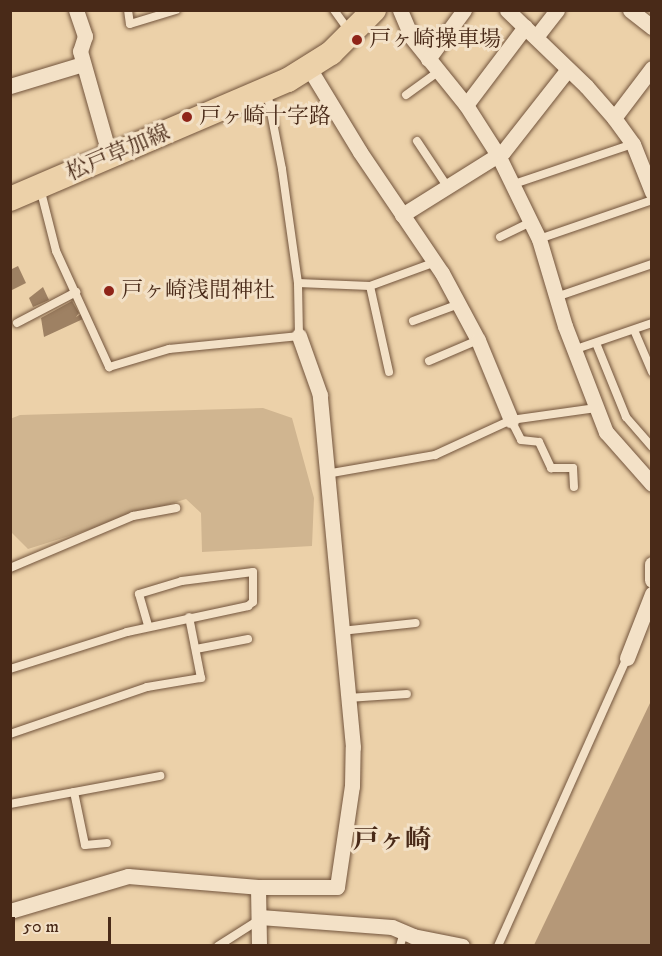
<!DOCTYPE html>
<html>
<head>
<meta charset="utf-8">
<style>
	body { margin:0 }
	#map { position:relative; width:662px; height:956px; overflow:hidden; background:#ecd1a9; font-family:"IM FELL DW Pica","Noto Serif JP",serif }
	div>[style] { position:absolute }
	.green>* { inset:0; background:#d0b590 }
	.water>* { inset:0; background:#b59878 }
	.building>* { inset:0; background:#9e8163 }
	.roads { filter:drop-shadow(0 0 2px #72543c) drop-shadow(0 0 2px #72543c) }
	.lane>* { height:8px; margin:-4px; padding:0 4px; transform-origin:4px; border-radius:4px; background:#f3e1c7 }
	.street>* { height:15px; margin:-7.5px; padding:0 7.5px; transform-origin:7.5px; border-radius:7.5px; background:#f3e1c7 }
	.primary>* { height:24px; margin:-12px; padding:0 12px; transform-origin:12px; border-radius:12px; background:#ecd1a9 }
	.dots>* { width:16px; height:16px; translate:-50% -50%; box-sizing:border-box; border:3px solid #f3e1c7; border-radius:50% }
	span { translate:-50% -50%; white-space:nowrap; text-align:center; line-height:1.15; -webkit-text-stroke:6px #f3e1c7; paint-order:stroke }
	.poi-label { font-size:22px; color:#492a18 }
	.left { translate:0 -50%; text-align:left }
	.street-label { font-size:22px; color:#492a18 }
	.quarter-label { font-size:26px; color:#492a18; font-weight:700 }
	.frame { position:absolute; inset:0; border:12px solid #492a18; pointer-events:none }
	.scale { position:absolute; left:12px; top:917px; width:99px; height:27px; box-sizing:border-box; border:3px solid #492a18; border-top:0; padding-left:8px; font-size:18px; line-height:21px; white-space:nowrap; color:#492a18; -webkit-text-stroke:4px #f3e1c7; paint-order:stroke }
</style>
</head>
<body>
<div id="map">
	<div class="green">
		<i style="clip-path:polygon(263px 408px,292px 418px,314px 498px,312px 546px,202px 552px,201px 513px,186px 499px,28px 549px,11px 532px,10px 419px,20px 415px)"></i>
	</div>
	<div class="water">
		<i style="clip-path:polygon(651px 701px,651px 945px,534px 945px)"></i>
	</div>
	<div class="building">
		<i style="clip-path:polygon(18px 266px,26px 283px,10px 291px,10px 270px)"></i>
		<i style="clip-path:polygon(43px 287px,49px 300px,33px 307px,29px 298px)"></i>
		<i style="clip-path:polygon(72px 301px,79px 313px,76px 317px,81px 314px,83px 319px,44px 337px,41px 318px)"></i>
	</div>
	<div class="roads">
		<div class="lane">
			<i style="left:128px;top:10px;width:14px;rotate:82deg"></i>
			<i style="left:130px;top:24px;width:48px;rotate:-16.9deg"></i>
			<i style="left:334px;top:10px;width:26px;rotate:54deg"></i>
			<i style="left:406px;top:95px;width:41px;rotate:-36deg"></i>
			<i style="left:417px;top:141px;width:54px;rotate:56.3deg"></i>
			<i style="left:514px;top:184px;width:126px;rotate:-18.6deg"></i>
			<i style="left:40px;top:188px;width:65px;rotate:75.7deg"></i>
			<i style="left:56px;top:251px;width:128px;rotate:65.4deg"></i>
			<i style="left:109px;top:367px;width:63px;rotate:-16.7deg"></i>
			<i style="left:169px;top:349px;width:131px;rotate:-5.7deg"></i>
			<i style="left:299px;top:336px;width:53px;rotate:-91.1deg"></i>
			<i style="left:298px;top:283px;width:115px;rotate:-98deg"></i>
			<i style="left:282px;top:169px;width:78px;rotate:-101deg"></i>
			<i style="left:500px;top:237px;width:34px;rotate:-26deg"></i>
			<i style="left:539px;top:239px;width:120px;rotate:-19deg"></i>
			<i style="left:298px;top:283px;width:72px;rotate:2.4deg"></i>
			<i style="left:370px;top:286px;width:67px;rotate:-20.1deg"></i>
			<i style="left:370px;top:286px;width:88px;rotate:77.5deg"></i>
			<i style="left:559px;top:296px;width:98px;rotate:-19deg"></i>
			<i style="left:413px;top:321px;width:49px;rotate:-20.3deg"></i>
			<i style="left:17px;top:323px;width:67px;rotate:-27.7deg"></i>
			<i style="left:634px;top:330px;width:46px;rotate:66.8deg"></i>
			<i style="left:596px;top:343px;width:80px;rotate:67.9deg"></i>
			<i style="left:626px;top:417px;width:40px;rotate:49deg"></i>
			<i style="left:582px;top:347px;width:74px;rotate:-18.9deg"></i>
			<i style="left:429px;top:361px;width:53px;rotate:-23.2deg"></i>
			<i style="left:511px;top:420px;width:22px;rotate:63deg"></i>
			<i style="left:521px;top:440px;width:18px;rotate:6deg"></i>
			<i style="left:539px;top:442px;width:29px;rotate:65deg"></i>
			<i style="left:551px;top:468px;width:22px"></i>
			<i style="left:573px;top:468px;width:19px;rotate:87deg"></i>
			<i style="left:326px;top:474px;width:111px;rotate:-9.9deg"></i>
			<i style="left:435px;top:455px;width:84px;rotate:-24.7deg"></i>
			<i style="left:511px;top:420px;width:86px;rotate:-8deg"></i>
			<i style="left:10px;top:568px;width:134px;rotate:-22.9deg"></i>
			<i style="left:133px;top:516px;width:44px;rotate:-10.5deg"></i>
			<i style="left:341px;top:631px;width:75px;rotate:-6.1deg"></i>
			<i style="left:196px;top:649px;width:53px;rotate:-10.9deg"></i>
			<i style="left:10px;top:669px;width:123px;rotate:-17.5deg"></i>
			<i style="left:127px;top:632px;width:124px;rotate:-12.1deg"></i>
			<i style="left:248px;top:606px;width:6px;rotate:-39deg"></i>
			<i style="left:253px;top:602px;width:30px;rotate:-90deg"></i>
			<i style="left:253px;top:572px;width:72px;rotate:172.8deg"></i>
			<i style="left:182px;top:581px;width:45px;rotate:163.2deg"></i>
			<i style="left:139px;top:594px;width:33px;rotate:74deg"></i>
			<i style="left:348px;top:698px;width:59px;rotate:-3.9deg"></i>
			<i style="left:10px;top:734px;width:145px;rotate:-18.9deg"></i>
			<i style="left:147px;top:687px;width:55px;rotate:-9.5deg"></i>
			<i style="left:201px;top:678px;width:62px;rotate:-101.1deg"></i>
			<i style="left:74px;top:792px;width:54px;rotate:78.3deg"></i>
			<i style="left:85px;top:845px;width:22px;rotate:-5deg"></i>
			<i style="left:10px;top:804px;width:153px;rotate:-10.6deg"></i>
			<i style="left:218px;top:946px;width:49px;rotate:-32.4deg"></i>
			<i style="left:400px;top:946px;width:15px;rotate:-74deg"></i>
			<i style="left:498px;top:946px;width:316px;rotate:-65.9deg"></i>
		</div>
		<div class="street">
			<i style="left:76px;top:10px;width:28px;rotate:71deg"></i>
			<i style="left:85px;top:36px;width:16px;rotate:108deg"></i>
			<i style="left:80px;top:51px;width:110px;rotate:74.2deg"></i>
			<i style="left:400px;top:10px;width:30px;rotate:67deg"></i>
			<i style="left:412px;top:38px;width:86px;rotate:51.1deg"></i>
			<i style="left:466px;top:105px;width:59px;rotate:57.4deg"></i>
			<i style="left:498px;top:155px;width:93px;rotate:64deg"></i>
			<i style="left:539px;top:239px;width:91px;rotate:73.4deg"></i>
			<i style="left:565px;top:326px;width:114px;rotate:68.9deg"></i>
			<i style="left:606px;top:432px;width:69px;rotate:48.5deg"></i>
			<i style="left:507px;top:10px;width:110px;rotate:43.9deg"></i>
			<i style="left:586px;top:86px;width:43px;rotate:48.8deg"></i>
			<i style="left:614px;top:118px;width:32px;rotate:54deg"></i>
			<i style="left:633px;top:144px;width:52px;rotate:68.4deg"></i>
			<i style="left:630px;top:10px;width:28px;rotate:38deg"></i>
			<i style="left:536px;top:37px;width:34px;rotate:-52deg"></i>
			<i style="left:428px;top:59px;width:61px;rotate:-53.7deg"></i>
			<i style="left:309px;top:68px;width:98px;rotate:58.7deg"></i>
			<i style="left:360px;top:152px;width:146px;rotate:55.9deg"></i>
			<i style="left:442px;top:273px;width:76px;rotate:61.8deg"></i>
			<i style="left:478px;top:340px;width:87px;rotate:67.6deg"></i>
			<i style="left:10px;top:86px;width:76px;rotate:-16.8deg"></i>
			<i style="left:466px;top:105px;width:98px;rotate:-52.9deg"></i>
			<i style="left:614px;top:118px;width:63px;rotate:-52.8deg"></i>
			<i style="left:402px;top:215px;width:119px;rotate:-32deg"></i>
			<i style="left:503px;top:152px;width:105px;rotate:-51.9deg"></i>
			<i style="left:652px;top:564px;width:16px;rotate:90deg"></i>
			<i style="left:627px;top:658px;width:69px;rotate:-68.7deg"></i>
			<i style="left:258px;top:887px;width:59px;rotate:89deg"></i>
			<i style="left:10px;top:911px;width:123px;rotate:-16.5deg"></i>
			<i style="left:128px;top:876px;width:130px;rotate:4.8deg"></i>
			<i style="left:258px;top:887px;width:79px"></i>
			<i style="left:337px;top:887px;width:102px;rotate:-81.6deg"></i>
			<i style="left:352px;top:786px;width:39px;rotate:-89deg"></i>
			<i style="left:353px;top:747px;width:354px;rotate:-95.4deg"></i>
			<i style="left:320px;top:395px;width:63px;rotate:-109.6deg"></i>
			<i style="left:260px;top:917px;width:132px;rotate:4.3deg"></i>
			<i style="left:392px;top:927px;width:23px;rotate:23deg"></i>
			<i style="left:413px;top:936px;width:50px;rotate:11.5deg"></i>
		</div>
		<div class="primary">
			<i style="left:10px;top:199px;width:302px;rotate:-23.2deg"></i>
			<i style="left:288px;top:80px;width:51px;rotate:-32.1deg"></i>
			<i style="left:331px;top:53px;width:61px;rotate:-45deg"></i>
		</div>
	</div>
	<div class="dots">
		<i style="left:357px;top:40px;background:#8f2418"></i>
		<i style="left:187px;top:117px;background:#8f2418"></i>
		<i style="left:109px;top:291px;background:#8f2418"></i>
	</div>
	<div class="poi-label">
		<span class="left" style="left:369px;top:40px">戸ヶ崎操車場</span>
		<span class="left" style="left:199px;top:117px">戸ヶ崎十字路</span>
		<span class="left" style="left:121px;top:291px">戸ヶ崎浅間神社</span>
	</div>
	<div class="street-label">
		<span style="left:118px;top:153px;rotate:-23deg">松戸草加線</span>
	</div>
	<div class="quarter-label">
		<span style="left:392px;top:841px">戸ヶ崎</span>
	</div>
	<div class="frame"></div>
	<div class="scale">50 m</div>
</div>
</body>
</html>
